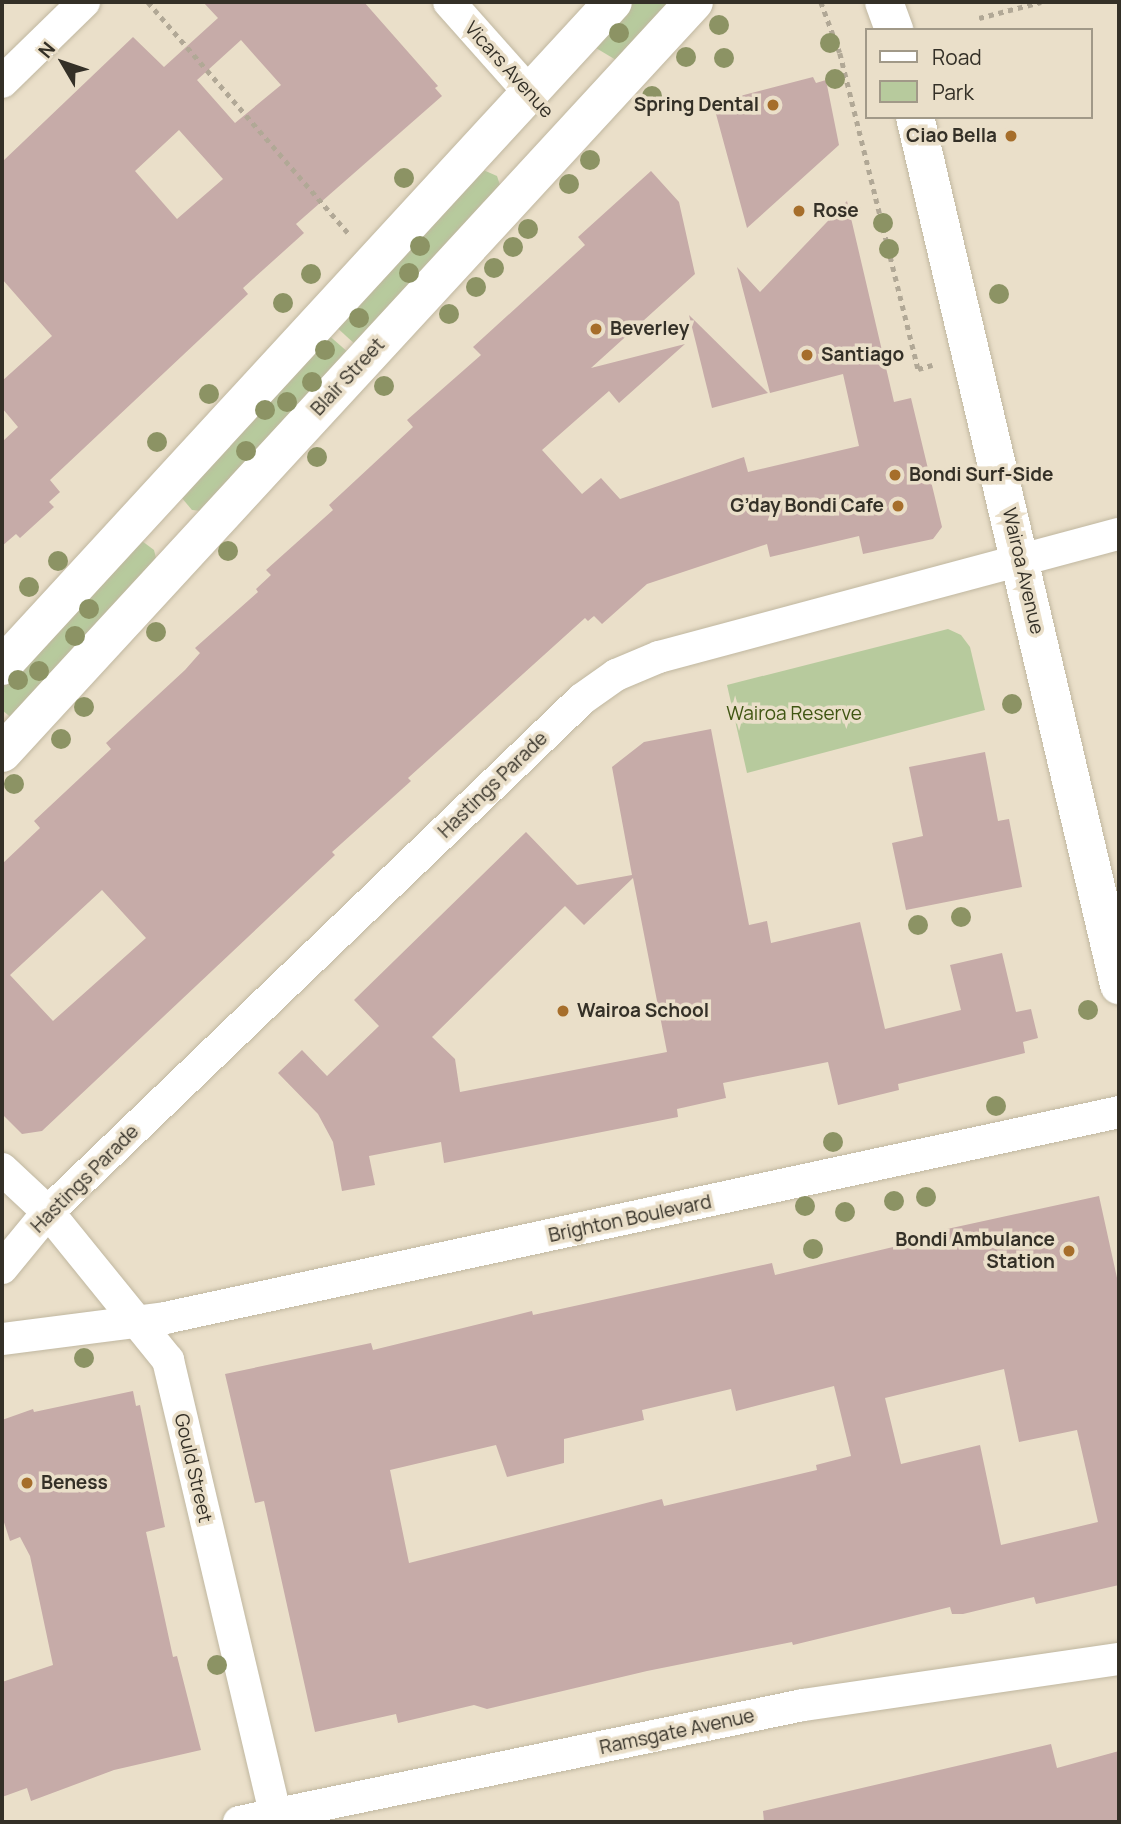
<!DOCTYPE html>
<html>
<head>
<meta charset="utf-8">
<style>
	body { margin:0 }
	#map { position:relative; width:1121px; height:1824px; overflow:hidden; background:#eadfc9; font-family:Manrope,sans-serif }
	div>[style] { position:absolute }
	.green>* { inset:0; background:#b7ca9d }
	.building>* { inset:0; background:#c6aba8 }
	.path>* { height:4.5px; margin-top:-2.25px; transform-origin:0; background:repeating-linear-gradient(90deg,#b1a896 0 5px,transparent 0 10px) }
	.roads { filter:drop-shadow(0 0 2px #c0b7a0) drop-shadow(0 0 2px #c0b7a0) }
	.minor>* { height:32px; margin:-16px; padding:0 16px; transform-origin:16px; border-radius:16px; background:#fff }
	.tertiary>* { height:38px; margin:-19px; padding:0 19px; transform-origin:19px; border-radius:19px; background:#fff }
	.trees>* { width:20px; height:20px; margin:-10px; border-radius:50%; background:#8c9364 }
	.dots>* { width:19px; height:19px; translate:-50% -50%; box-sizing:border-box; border:4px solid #eadfc9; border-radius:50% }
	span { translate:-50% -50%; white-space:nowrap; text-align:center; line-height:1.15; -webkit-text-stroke:7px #eadfc9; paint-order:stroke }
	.street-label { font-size:19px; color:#343027 }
	.poi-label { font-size:19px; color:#343027; font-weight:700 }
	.right { translate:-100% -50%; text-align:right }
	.left { translate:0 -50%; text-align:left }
	.park-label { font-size:19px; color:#3f5512 }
	.frame { position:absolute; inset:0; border:4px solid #343027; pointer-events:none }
	.legend { position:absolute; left:865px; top:28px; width:228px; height:91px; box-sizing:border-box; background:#eadfc9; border:2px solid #a19988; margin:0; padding:9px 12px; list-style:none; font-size:21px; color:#343027 }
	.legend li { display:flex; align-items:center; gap:14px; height:35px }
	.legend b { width:35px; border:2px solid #a19988 }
	.north { position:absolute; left:28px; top:28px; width:70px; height:70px; -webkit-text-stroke:5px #eadfc9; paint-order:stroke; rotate:309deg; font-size:19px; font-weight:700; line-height:28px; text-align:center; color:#343027 }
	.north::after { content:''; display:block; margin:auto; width:24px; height:32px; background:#343027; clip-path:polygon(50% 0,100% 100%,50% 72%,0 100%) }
</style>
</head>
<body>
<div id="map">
	<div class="green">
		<i style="clip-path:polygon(626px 2px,675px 2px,616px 60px,596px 48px)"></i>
		<i style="clip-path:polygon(481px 169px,497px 176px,500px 185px,357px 346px,333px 324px)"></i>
		<i style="clip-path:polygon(325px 332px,350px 354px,201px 511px,192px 510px,181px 497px)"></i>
		<i style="clip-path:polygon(142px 541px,154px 550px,156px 558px,14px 720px,2px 710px,2px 682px)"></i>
		<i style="clip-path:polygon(948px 629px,961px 635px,970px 647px,985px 710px,747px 773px,727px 685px)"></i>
	</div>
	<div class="building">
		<i style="clip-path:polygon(evenodd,203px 2px,364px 2px,438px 86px,435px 88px,442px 96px,296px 224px,304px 233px,243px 288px,248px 294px,50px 480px,60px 492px,49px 502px,54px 507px,20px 538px,16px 534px,2px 546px,2px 442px,18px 427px,2px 408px,2px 381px,52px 336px,2px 279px,2px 162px,133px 37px,164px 67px,218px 18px,203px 2px,241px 40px,281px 85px,235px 123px,197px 80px,241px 40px,203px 2px,179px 130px,223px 179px,177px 219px,135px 171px,179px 130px)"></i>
		<i style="clip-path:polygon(813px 77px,816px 83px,826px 80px,839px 145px,747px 228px,713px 103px)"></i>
		<i style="clip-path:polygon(evenodd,651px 171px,679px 202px,695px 274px,591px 368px,685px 344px,619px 403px,609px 391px,542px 450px,582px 494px,601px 478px,620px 499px,744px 457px,748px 472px,859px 446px,843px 374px,770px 393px,737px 267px,760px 292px,847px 201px,894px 402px,911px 398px,942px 527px,933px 539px,863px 554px,859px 536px,770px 557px,767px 544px,647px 584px,602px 624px,594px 616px,588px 621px,585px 618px,408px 778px,411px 781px,332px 852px,335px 855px,42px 1131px,22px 1134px,2px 1114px,2px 864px,40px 828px,34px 821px,111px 749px,106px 743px,185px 670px,200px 653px,195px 648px,258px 592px,256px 589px,271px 575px,266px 570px,333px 510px,329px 505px,413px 427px,407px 420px,481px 355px,473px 347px,585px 245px,578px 237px,651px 171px,102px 890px,146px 938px,53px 1021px,10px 975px,102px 890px)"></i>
		<i style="clip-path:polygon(689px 315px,768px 393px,712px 408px)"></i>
		<i style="clip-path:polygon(evenodd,711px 729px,749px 925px,767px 921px,771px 943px,860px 922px,885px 1029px,961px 1010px,950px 965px,1002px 953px,1016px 1012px,1031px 1009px,1038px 1038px,1023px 1042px,1025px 1053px,898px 1084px,899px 1090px,838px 1105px,828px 1062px,723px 1083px,726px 1098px,677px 1109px,678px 1117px,444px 1163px,441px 1142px,369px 1156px,375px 1185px,342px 1191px,333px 1142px,318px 1114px,278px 1073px,302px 1050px,327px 1076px,379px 1026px,354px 1000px,526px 832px,577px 885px,632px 875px,612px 767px,644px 742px,711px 729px,633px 878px,667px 1052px,460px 1092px,455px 1059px,432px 1037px,565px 906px,584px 925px,633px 878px)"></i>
		<i style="clip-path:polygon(985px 752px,998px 821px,1009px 819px,1022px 887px,906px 910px,892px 843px,923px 836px,909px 767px)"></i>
		<i style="clip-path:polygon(evenodd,1099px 1196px,1119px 1287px,1119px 1585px,1036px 1604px,1034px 1597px,963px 1614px,952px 1614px,950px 1607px,793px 1645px,792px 1642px,647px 1671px,487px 1709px,474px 1705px,398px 1723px,396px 1714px,315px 1732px,264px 1501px,255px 1503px,225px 1374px,371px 1343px,373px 1350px,532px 1311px,533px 1315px,772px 1263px,775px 1275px,948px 1234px,947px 1229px,1099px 1196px,1004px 1369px,1019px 1442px,1077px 1430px,1098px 1522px,1001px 1545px,980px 1445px,901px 1464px,885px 1398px,1004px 1369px,1099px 1196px,834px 1386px,851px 1456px,816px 1465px,817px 1470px,664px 1506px,662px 1499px,409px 1563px,390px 1470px,496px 1445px,507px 1477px,564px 1463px,564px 1439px,644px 1420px,642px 1410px,731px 1389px,736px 1411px,834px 1386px)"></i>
		<i style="clip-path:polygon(133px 1391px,136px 1406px,140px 1405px,165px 1527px,146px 1532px,173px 1657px,177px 1656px,201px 1750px,114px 1770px,31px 1801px,27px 1788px,2px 1797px,2px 1682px,53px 1665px,30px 1556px,20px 1537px,10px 1541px,2px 1516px,2px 1420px,33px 1409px,34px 1412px)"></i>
		<i style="clip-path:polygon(1051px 1744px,1057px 1768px,1119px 1751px,1119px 1822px,764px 1822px,763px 1811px)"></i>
	</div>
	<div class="path">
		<i style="left:148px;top:2px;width:307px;rotate:49.1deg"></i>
		<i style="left:821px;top:2px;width:54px;rotate:69.6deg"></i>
		<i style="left:840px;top:53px;width:325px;rotate:76.1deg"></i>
		<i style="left:918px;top:369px;width:15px;rotate:-16deg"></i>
		<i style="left:979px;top:18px;width:64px;rotate:-14.5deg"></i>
	</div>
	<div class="roads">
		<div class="minor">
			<i style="left:449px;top:2px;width:120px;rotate:48.4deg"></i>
			<i style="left:2px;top:82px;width:115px;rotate:-44.3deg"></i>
			<i style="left:2px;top:1169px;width:63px;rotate:43.1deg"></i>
			<i style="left:48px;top:1212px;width:191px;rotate:51deg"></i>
			<i style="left:168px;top:1360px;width:475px;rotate:76.7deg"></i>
			<i style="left:2px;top:1268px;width:72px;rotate:-50.6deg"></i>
			<i style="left:48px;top:1212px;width:740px;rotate:-43.85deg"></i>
			<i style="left:582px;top:699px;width:42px;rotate:-35.2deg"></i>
			<i style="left:616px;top:675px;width:47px;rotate:-22.7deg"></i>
			<i style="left:659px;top:657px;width:476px;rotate:-15deg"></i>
			<i style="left:2px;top:1339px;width:164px;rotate:-7.3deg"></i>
			<i style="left:165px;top:1318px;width:976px;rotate:-12.18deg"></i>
			<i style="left:239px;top:1822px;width:576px;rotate:-11.72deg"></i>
			<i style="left:803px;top:1705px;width:319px;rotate:-8.3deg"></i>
		</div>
		<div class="tertiary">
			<i style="left:884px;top:2px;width:30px;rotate:70deg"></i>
			<i style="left:915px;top:117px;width:892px;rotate:76.77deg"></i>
			<i style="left:2px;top:666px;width:902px;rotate:-47.38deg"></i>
			<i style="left:2px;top:753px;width:1021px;rotate:-47.34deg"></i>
		</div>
	</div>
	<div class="trees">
		<i style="left:719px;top:25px"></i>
		<i style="left:619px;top:33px"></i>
		<i style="left:830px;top:43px"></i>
		<i style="left:686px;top:57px"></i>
		<i style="left:724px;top:58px"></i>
		<i style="left:835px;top:79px"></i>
		<i style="left:652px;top:96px"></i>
		<i style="left:590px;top:160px"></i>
		<i style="left:404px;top:178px"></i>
		<i style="left:569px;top:184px"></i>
		<i style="left:883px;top:223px"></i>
		<i style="left:528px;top:229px"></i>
		<i style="left:420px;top:246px"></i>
		<i style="left:513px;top:247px"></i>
		<i style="left:889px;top:249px"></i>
		<i style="left:494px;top:268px"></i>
		<i style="left:409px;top:273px"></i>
		<i style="left:311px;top:274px"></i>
		<i style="left:476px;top:287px"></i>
		<i style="left:999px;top:294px"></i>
		<i style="left:283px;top:303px"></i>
		<i style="left:449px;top:314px"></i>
		<i style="left:359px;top:318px"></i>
		<i style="left:325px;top:350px"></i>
		<i style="left:312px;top:382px"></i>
		<i style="left:384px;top:386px"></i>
		<i style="left:209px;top:394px"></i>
		<i style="left:287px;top:402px"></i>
		<i style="left:265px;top:410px"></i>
		<i style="left:157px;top:442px"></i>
		<i style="left:246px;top:451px"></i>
		<i style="left:317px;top:457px"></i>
		<i style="left:228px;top:551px"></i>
		<i style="left:58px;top:561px"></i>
		<i style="left:29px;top:587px"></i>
		<i style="left:89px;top:609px"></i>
		<i style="left:156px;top:632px"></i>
		<i style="left:75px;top:636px"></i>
		<i style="left:39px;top:671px"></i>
		<i style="left:18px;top:680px"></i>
		<i style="left:1012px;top:704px"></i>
		<i style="left:84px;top:707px"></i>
		<i style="left:61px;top:739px"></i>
		<i style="left:14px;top:784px"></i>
		<i style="left:961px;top:917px"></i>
		<i style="left:918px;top:925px"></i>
		<i style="left:1088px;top:1010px"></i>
		<i style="left:996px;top:1106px"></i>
		<i style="left:833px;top:1142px"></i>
		<i style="left:926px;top:1197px"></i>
		<i style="left:894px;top:1201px"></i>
		<i style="left:805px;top:1206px"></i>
		<i style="left:845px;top:1212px"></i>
		<i style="left:813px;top:1249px"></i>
		<i style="left:84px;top:1358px"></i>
		<i style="left:217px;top:1665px"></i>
	</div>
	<div class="dots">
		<i style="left:773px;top:105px;background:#a66e2b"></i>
		<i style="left:1011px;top:136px;background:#a66e2b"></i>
		<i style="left:799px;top:211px;background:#a66e2b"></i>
		<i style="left:596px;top:329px;background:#a66e2b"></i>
		<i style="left:807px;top:355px;background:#a66e2b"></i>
		<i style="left:895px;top:475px;background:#a66e2b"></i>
		<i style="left:898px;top:506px;background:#a66e2b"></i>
		<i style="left:563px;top:1011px;background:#a66e2b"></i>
		<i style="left:1069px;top:1251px;background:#a66e2b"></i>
		<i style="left:27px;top:1483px;background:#a66e2b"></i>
	</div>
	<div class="street-label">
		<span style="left:509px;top:70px;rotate:48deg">Vicars Avenue</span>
		<span style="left:348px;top:377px;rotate:-47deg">Blair Street</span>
		<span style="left:1023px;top:571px;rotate:77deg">Wairoa Avenue</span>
		<span style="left:493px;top:785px;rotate:-44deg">Hastings Parade</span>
		<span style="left:85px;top:1179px;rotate:-45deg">Hastings Parade</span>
		<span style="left:630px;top:1219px;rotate:-12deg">Brighton Boulevard</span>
		<span style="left:193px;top:1468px;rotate:77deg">Gould Street</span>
		<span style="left:677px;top:1732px;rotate:-12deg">Ramsgate Avenue</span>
	</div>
	<div class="poi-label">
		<span class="right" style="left:759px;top:105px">Spring Dental</span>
		<span class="right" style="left:997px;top:136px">Ciao Bella</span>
		<span class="left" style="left:813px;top:211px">Rose</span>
		<span class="left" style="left:610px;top:329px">Beverley</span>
		<span class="left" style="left:821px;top:355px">Santiago</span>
		<span class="left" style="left:909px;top:475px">Bondi Surf-Side</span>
		<span class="right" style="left:884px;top:506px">G’day Bondi Cafe</span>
		<span class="left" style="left:577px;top:1011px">Wairoa School</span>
		<span class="right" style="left:1055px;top:1251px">Bondi Ambulance<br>Station</span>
		<span class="left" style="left:41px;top:1483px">Beness</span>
	</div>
	<div class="park-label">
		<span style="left:794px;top:714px">Wairoa Reserve</span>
	</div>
	<div class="frame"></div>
	<ul class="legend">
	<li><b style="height:9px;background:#fff"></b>Road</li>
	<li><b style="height:19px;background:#b7ca9d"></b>Park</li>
	</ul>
	<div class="north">N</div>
</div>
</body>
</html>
